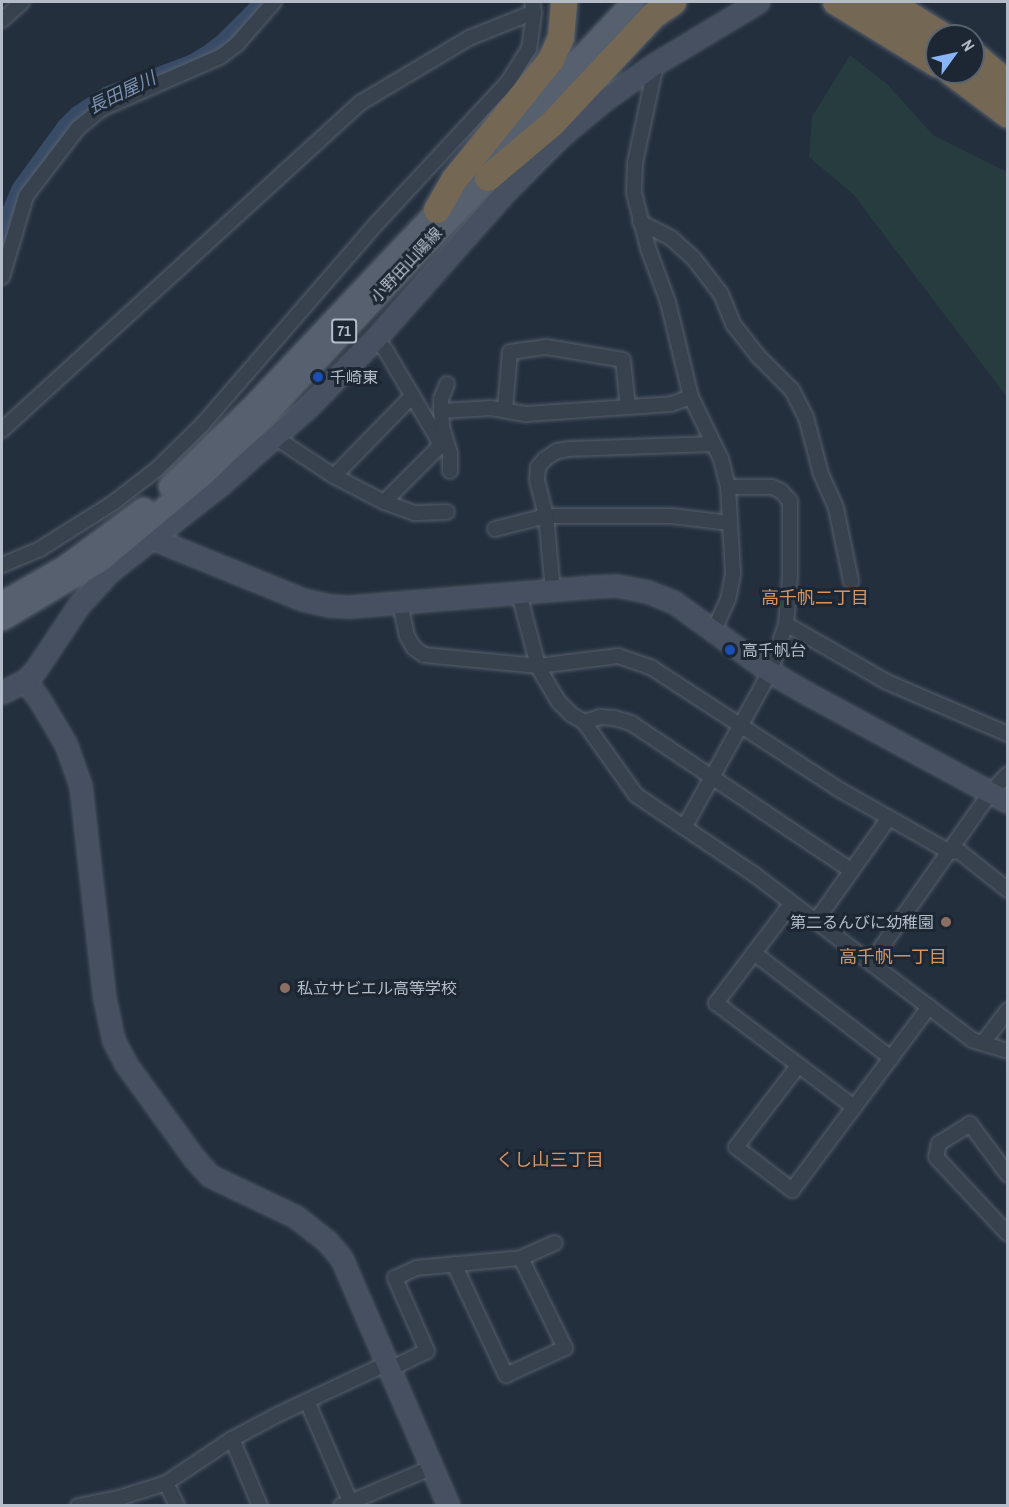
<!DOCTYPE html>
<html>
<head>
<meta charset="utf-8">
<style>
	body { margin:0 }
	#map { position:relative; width:1009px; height:1507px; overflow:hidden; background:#242f3e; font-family:"Archivo Narrow","Noto Sans JP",sans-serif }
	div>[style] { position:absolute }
	.green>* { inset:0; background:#263c3f }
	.river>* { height:21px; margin:-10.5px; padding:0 10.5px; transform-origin:10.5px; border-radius:10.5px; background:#394c67 }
	.roads { filter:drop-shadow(0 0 2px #565f6c) drop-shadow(0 0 2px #565f6c) }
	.street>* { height:14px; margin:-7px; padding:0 7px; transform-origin:7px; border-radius:7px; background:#38414e }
	.secondary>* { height:20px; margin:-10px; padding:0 10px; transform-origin:10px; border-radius:10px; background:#465061 }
	.primary>* { height:21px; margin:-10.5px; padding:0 10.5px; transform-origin:10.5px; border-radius:10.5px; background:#56606e }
	.highway>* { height:26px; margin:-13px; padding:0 13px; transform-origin:13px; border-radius:13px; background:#746855 }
	.dots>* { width:16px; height:16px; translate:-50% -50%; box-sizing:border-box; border:3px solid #1d2633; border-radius:50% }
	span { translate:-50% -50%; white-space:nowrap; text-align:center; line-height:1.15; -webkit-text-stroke:6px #1d2633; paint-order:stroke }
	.shield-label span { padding:2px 4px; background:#1d2633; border:2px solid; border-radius:4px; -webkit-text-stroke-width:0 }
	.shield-label { font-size:15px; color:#b4bcc9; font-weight:700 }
	.street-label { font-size:16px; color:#b4bcc9 }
	.poi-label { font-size:16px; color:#b4bcc9 }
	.left { translate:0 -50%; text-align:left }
	.right { translate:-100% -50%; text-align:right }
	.water-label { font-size:18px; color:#7c92b1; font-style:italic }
	.neighbourhood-label { font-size:18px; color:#d59563 }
	.frame { position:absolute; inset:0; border:3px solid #b4bcc9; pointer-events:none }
	.north { position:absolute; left:925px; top:24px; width:60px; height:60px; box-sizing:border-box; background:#1d2633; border:2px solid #59626f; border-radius:50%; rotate:57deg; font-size:16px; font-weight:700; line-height:24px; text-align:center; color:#b4bcc9 }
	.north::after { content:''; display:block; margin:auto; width:21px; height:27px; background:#8ab4f8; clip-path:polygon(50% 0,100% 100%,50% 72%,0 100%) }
</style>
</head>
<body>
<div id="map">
	<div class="green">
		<i style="clip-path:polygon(850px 55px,888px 85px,933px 135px,1007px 172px,1007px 397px,853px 194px,809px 157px,812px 117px)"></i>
	</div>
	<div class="river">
		<i style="left:2px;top:251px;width:23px;rotate:-83deg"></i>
		<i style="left:5px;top:228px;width:41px;rotate:-67.2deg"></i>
		<i style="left:21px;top:190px;width:77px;rotate:-54deg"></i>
		<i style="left:66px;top:128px;width:18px;rotate:-45deg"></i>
		<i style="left:79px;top:115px;width:35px;rotate:-33deg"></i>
		<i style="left:108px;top:96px;width:91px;rotate:-20.6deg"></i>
		<i style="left:193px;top:64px;width:21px;rotate:-31deg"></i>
		<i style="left:211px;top:53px;width:15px;rotate:-37deg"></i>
		<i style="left:223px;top:44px;width:59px;rotate:-45deg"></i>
	</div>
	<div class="roads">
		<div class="street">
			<i style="left:2px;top:20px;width:27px;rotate:-42deg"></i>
			<i style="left:656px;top:64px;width:101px;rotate:102deg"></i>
			<i style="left:635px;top:163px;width:30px;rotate:92deg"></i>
			<i style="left:634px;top:193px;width:57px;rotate:75.7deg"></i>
			<i style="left:648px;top:248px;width:58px;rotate:69.7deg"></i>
			<i style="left:668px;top:302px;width:98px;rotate:76.4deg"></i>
			<i style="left:691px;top:397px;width:69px;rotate:64.2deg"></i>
			<i style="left:721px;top:459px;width:29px;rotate:76deg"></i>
			<i style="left:728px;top:487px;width:87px;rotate:86.7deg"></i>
			<i style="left:733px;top:574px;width:25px;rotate:101deg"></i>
			<i style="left:728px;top:599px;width:35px;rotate:114deg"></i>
			<i style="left:640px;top:222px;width:35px;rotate:27deg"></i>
			<i style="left:671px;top:238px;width:31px;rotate:42deg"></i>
			<i style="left:694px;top:259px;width:44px;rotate:52.4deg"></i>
			<i style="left:721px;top:294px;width:32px;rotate:68deg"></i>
			<i style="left:733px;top:324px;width:41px;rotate:52deg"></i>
			<i style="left:758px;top:356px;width:48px;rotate:45deg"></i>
			<i style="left:792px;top:390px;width:30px;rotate:63deg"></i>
			<i style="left:806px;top:417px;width:59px;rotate:75.3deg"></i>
			<i style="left:821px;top:474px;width:37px;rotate:66deg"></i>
			<i style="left:836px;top:508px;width:75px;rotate:78.4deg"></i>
			<i style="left:2px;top:277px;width:84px;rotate:-73.5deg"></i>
			<i style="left:26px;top:196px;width:86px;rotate:-52.6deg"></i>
			<i style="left:78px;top:128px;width:32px;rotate:-39deg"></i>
			<i style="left:103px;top:108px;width:128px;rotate:-23.6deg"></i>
			<i style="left:220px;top:57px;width:21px;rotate:-37deg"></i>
			<i style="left:237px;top:44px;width:56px;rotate:-48.6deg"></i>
			<i style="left:376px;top:339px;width:16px;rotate:50deg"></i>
			<i style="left:386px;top:351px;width:104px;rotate:59.5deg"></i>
			<i style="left:439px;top:441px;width:7px;rotate:98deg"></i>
			<i style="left:438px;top:448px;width:76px;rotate:135deg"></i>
			<i style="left:447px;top:384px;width:16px;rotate:112deg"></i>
			<i style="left:441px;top:399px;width:28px;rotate:88deg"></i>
			<i style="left:442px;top:427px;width:28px;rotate:73deg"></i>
			<i style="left:450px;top:454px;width:17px;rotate:90deg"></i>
			<i style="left:505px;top:409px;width:57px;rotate:-85deg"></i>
			<i style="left:510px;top:352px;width:37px;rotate:-8deg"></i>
			<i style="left:547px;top:347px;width:77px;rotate:9.7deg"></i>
			<i style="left:623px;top:360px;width:47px;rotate:83.9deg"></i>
			<i style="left:441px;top:411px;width:50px;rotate:-3.4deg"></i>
			<i style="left:491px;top:408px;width:36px;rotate:10deg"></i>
			<i style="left:526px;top:414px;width:145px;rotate:-3.9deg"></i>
			<i style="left:671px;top:404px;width:21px;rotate:-19deg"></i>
			<i style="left:2px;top:430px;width:485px;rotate:-42.4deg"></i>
			<i style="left:360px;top:103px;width:127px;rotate:-30.8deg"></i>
			<i style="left:469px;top:38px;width:70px;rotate:-21.8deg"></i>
			<i style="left:276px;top:438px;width:69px;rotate:33.2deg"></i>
			<i style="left:334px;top:476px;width:56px;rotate:27.5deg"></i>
			<i style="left:384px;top:502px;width:33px;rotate:20deg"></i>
			<i style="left:415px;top:513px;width:32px;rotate:-2deg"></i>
			<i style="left:334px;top:476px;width:110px;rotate:-45.7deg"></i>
			<i style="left:495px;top:529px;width:53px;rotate:-14.3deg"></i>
			<i style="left:546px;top:516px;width:126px"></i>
			<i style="left:672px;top:516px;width:58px;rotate:6.9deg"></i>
			<i style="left:2px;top:565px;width:41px;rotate:-22.8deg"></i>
			<i style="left:40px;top:549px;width:86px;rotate:-32.2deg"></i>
			<i style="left:113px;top:503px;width:56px;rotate:-37.7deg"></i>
			<i style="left:157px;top:469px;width:63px;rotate:-44.4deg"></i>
			<i style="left:202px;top:425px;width:269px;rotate:-49.1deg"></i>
			<i style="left:378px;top:222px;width:191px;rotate:-47.1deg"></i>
			<i style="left:508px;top:82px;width:39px;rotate:-58deg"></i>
			<i style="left:529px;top:49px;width:37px;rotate:-82deg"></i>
			<i style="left:534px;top:12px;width:10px;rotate:-101deg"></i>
			<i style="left:553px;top:591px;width:75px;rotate:-95.3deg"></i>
			<i style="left:546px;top:516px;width:38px;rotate:-104deg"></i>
			<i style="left:537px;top:479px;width:12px;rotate:-85deg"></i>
			<i style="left:538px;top:467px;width:11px;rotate:-49deg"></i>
			<i style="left:545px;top:459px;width:14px;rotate:-34deg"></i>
			<i style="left:557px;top:451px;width:11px;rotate:-10deg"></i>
			<i style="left:568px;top:449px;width:145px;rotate:-2deg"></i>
			<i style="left:519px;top:594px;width:74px;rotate:75.2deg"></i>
			<i style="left:538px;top:666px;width:15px;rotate:62deg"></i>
			<i style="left:545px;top:679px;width:27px;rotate:59deg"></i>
			<i style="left:559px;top:702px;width:18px;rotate:45deg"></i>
			<i style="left:572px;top:715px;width:14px;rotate:30deg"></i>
			<i style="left:584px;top:722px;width:90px;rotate:54.5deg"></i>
			<i style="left:636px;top:795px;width:143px;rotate:33.9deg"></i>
			<i style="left:755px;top:875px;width:273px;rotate:37.2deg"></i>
			<i style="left:972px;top:1040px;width:38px;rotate:17deg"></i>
			<i style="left:400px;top:603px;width:34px;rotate:78deg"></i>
			<i style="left:407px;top:636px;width:14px;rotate:60deg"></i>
			<i style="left:414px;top:648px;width:12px;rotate:35deg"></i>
			<i style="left:424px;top:655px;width:115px;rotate:5.5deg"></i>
			<i style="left:538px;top:666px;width:81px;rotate:-7.1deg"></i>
			<i style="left:618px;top:656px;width:36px;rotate:19deg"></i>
			<i style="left:652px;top:668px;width:224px;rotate:33deg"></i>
			<i style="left:840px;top:790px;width:124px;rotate:29.5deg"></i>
			<i style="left:948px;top:851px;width:12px;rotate:5deg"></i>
			<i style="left:960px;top:852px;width:61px;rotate:38.4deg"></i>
			<i style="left:786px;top:624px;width:116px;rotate:29.9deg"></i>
			<i style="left:887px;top:682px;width:132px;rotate:23.3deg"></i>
			<i style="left:584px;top:722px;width:17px;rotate:-17deg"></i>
			<i style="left:600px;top:717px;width:14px;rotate:4deg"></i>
			<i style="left:614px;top:718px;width:18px;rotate:16deg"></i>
			<i style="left:631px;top:723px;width:265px;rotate:33.8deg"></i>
			<i style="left:685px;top:826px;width:176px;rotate:-61.1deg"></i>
			<i style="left:770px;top:672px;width:51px;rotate:-71.6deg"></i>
			<i style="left:786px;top:624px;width:48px;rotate:-85.2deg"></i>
			<i style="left:790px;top:576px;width:75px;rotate:-90deg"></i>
			<i style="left:790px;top:501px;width:13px;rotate:-132deg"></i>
			<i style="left:781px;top:491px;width:10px;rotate:-156deg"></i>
			<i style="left:772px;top:487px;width:44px;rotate:180deg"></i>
			<i style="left:792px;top:903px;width:126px;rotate:127.2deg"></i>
			<i style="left:716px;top:1003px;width:173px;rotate:37deg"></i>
			<i style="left:816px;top:921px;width:126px;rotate:-54.7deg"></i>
			<i style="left:754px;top:953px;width:173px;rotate:37.5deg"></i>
			<i style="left:871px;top:962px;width:207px;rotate:-54.8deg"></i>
			<i style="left:990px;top:793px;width:26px;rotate:-47deg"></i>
			<i style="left:983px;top:1043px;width:41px;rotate:-52.9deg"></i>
			<i style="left:798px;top:1066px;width:102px;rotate:127.4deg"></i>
			<i style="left:736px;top:1147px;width:71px;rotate:37.5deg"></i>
			<i style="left:792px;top:1190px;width:229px;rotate:-53.2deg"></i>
			<i style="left:1008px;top:1175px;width:64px;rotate:-126.7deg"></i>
			<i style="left:970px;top:1124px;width:36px;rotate:148deg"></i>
			<i style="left:939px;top:1143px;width:14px;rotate:102deg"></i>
			<i style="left:936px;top:1157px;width:105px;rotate:46.9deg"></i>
			<i style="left:454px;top:1264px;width:123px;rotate:64.9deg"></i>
			<i style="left:506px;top:1375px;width:65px;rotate:-24.6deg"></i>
			<i style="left:565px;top:1348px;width:100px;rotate:-116.1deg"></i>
			<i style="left:390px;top:1369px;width:41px;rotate:-25.9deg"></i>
			<i style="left:427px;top:1351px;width:80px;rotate:-113.7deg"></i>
			<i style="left:395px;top:1278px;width:23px;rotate:-25deg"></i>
			<i style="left:416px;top:1268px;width:105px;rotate:-5.4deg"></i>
			<i style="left:521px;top:1258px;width:37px;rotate:-24deg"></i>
			<i style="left:307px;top:1401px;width:114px;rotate:66.8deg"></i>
			<i style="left:232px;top:1439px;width:73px;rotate:67.3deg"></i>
			<i style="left:166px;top:1483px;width:25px;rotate:64deg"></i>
			<i style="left:78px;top:1506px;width:42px;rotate:-11deg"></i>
			<i style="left:119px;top:1498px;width:49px;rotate:-17.7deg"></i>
			<i style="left:166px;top:1483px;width:79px;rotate:-33.7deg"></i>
			<i style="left:232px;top:1439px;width:53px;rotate:-28deg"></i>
			<i style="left:279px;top:1414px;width:120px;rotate:-25.1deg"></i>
			<i style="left:341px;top:1506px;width:100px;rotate:-23deg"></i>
		</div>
		<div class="secondary">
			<i style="left:153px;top:539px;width:162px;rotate:22.1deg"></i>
			<i style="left:303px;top:600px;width:27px;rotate:13deg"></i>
			<i style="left:329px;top:606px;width:22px;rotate:3deg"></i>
			<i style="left:351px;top:607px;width:242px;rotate:-4.7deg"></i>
			<i style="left:592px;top:587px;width:25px;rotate:-2deg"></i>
			<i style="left:617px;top:586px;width:32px;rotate:11deg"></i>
			<i style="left:648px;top:592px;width:29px;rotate:22deg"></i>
			<i style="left:675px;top:603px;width:117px;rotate:36deg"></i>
			<i style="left:770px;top:672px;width:42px;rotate:30.3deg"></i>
			<i style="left:806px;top:693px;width:230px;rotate:28.4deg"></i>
			<i style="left:26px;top:681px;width:26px;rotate:54deg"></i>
			<i style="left:41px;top:702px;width:49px;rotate:59.2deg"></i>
			<i style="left:66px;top:744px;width:45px;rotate:70.3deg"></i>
			<i style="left:81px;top:786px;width:214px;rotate:83.6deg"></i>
			<i style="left:105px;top:999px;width:43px;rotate:77.9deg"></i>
			<i style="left:114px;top:1041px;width:26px;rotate:62deg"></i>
			<i style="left:126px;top:1064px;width:116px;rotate:54.1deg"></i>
			<i style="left:194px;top:1158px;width:24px;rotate:48deg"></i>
			<i style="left:210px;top:1176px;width:95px;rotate:25.5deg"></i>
			<i style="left:296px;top:1217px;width:39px;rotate:38deg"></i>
			<i style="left:327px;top:1241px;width:23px;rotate:50deg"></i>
			<i style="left:342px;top:1259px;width:269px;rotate:66.6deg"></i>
			<i style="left:2px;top:693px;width:27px;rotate:-27deg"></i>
			<i style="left:26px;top:681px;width:16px;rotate:-47deg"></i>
			<i style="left:37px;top:669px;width:76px;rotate:-56.3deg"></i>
			<i style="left:79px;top:606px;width:46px;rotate:-47.6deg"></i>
			<i style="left:110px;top:572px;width:141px;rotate:-38.1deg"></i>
			<i style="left:221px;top:485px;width:115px;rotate:-41.5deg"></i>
			<i style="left:307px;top:409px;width:98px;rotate:-45.4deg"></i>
			<i style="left:376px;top:339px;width:195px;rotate:-48.5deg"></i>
			<i style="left:505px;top:193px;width:82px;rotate:-45deg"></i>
			<i style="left:563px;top:135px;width:55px;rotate:-39.8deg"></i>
			<i style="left:605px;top:100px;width:62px;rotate:-35.2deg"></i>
			<i style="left:656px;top:64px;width:120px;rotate:-31deg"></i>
		</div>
		<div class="primary">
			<i style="left:486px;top:158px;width:214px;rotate:-46.9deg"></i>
			<i style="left:169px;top:486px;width:117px;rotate:-44deg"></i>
			<i style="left:253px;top:405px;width:284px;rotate:-46.7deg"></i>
			<i style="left:2px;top:602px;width:74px;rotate:-30deg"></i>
			<i style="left:66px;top:565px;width:96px;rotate:-36.5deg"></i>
			<i style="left:2px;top:619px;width:115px;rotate:-30.8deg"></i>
			<i style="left:101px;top:560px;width:136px;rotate:-39.9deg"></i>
			<i style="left:205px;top:473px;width:85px;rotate:-44deg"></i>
			<i style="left:266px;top:414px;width:339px;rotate:-46.8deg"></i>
		</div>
		<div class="highway">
			<i style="left:836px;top:2px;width:119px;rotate:31.5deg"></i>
			<i style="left:874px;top:2px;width:55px;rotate:42.1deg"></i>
			<i style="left:898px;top:8px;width:53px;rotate:31.9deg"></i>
			<i style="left:973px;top:54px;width:46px;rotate:40.6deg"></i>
			<i style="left:951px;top:72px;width:71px;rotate:37deg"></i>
			<i style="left:488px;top:178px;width:84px;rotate:-40.2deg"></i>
			<i style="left:552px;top:124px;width:149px;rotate:-46.9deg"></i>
			<i style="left:654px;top:15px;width:23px;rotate:-34deg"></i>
			<i style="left:437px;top:210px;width:36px;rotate:-60deg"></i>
			<i style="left:455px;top:179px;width:153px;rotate:-51.1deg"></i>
			<i style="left:551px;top:60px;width:24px;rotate:-66deg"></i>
			<i style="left:561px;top:38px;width:36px;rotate:-85deg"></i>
		</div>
	</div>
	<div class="dots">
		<i style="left:318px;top:377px;background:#1a4fb4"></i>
		<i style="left:730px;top:650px;background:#1a4fb4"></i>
		<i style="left:946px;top:922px;background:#8d6e63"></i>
		<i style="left:285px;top:988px;background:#8d6e63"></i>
	</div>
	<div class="shield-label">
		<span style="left:344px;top:331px">71</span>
	</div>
	<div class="street-label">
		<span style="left:406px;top:265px;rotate:-47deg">小野田山陽線</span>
	</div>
	<div class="poi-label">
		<span class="left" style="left:330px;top:377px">千崎東</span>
		<span class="left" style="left:742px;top:650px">高千帆台</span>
		<span class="right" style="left:934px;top:922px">第二るんびに幼稚園</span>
		<span class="left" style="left:297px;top:988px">私立サビエル高等学校</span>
	</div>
	<div class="water-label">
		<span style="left:122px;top:93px;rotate:-26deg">長田屋川</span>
	</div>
	<div class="neighbourhood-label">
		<span style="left:815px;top:598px">高千帆二丁目</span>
		<span style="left:893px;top:957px">高千帆一丁目</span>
		<span style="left:550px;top:1160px">くし山三丁目</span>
	</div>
	<div class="frame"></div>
	<div class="north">N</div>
</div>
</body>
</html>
